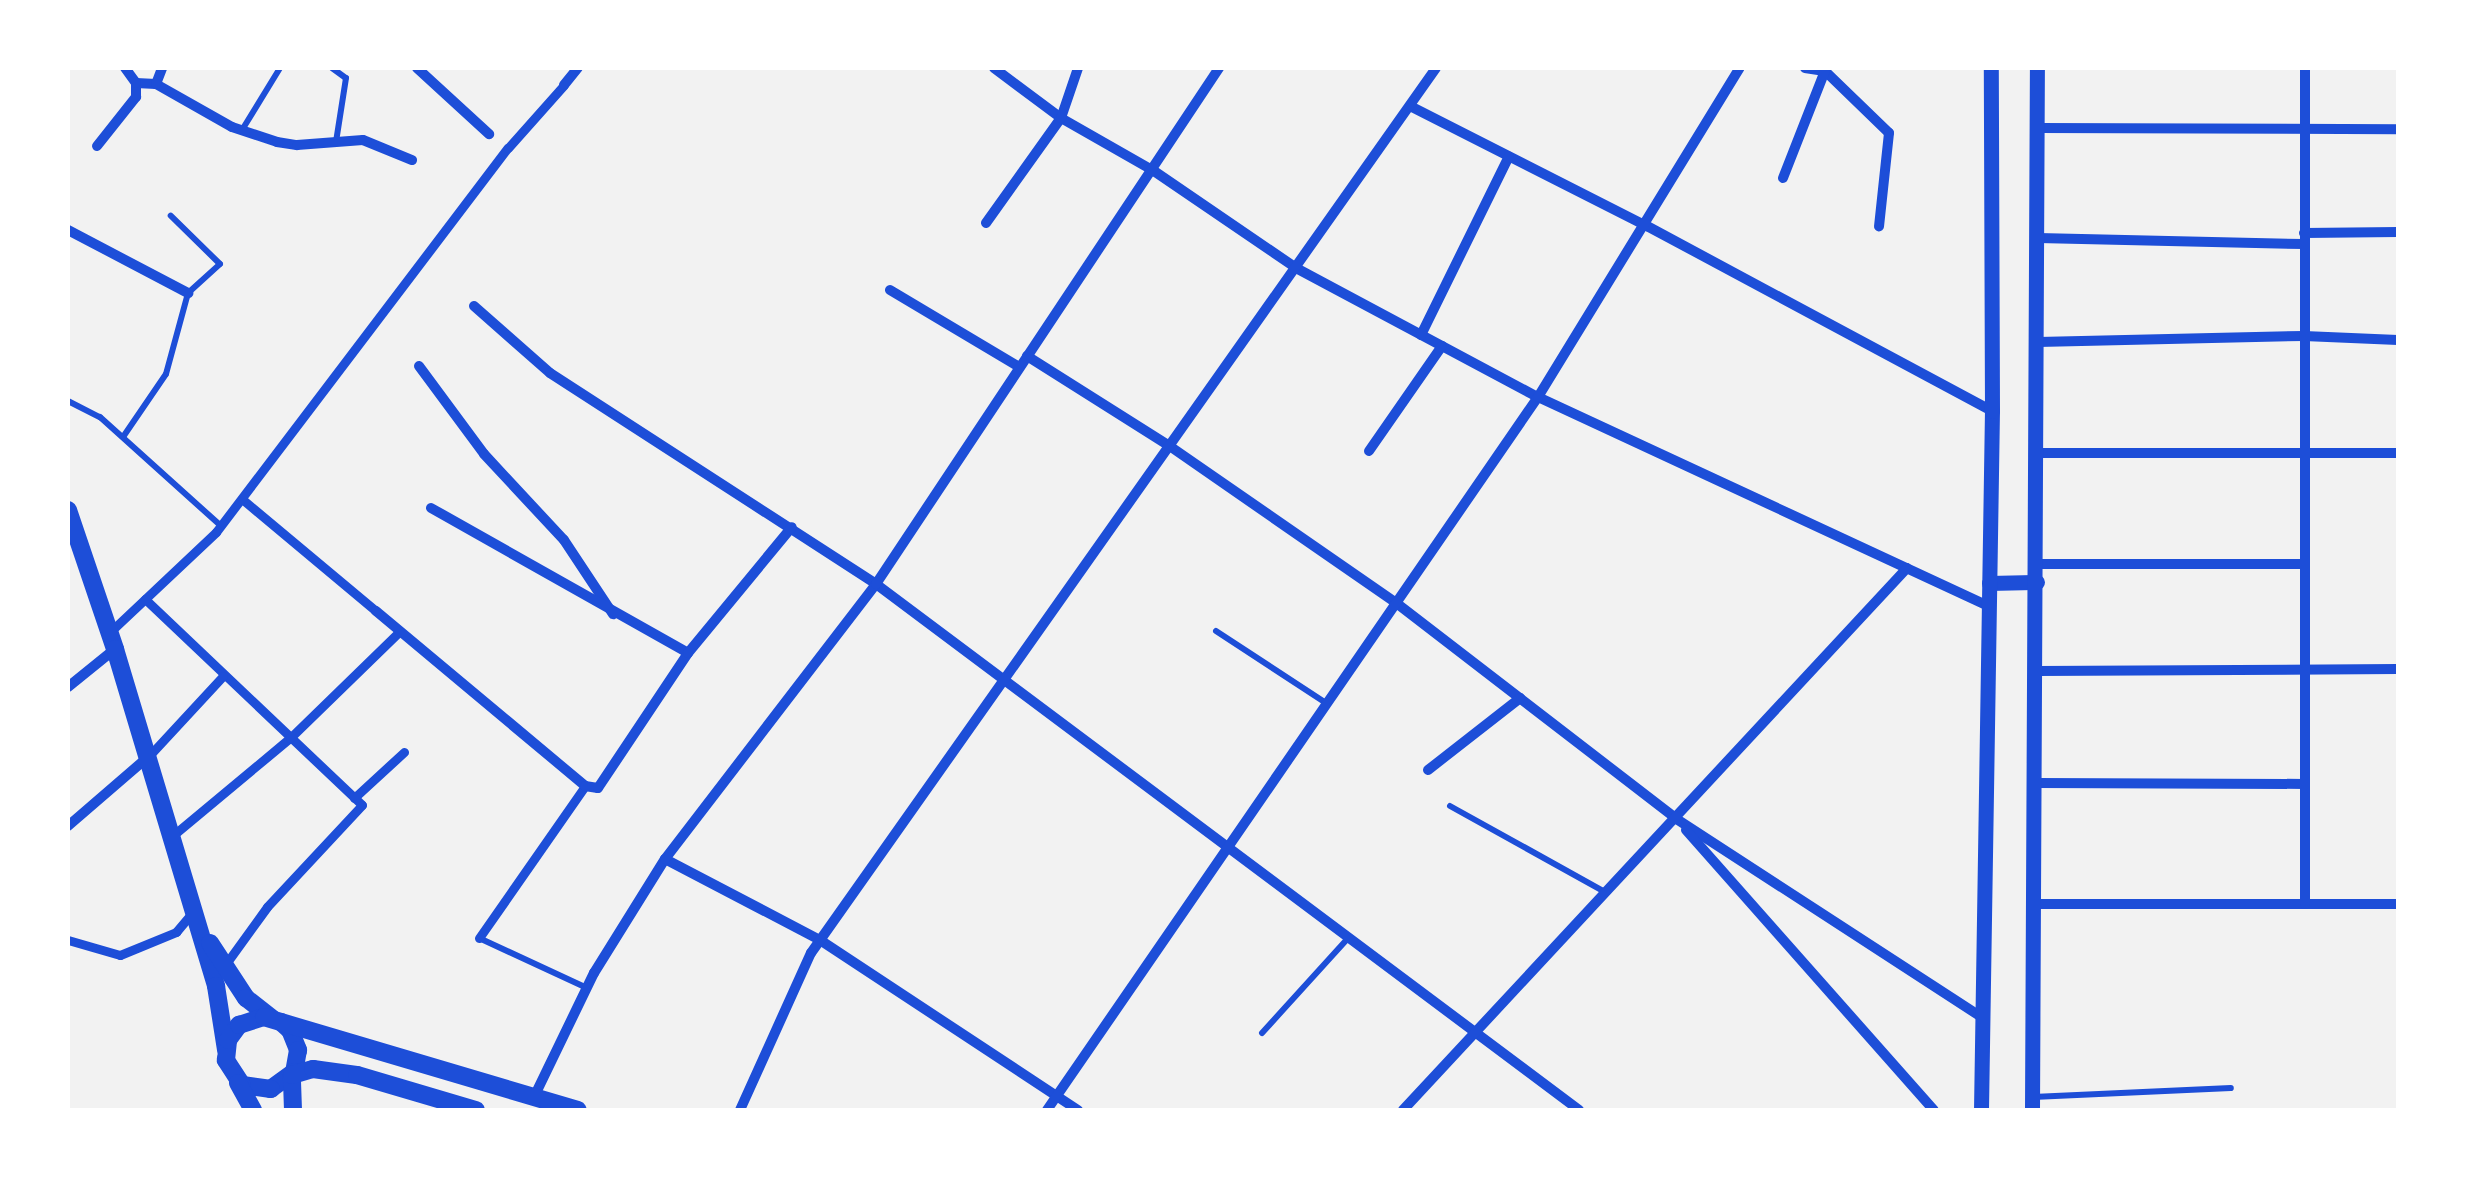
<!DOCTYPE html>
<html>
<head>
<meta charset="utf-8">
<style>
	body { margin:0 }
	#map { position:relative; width:2466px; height:1178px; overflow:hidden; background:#f2f2f2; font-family:"Roboto Condensed",sans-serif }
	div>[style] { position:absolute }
	.service>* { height:6px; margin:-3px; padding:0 3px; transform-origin:3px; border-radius:3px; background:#1d4ed8 }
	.pedestrian>* { height:9px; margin:-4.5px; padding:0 4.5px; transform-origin:4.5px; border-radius:4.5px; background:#1d4ed8 }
	.minor>* { height:10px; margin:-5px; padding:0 5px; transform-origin:5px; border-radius:5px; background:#1d4ed8 }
	.tertiary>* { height:15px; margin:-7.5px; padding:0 7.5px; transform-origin:7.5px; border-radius:7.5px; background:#1d4ed8 }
	.secondary>* { height:18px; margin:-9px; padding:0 9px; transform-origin:9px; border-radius:9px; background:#1d4ed8 }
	span { translate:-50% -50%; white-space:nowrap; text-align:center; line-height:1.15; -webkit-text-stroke:10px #fff; paint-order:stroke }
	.frame { position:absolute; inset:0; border:70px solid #fff; pointer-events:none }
</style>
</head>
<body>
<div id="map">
	<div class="service">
		<i style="left:332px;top:68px;width:17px;rotate:36deg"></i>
		<i style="left:346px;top:78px;width:65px;rotate:98.9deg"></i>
		<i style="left:242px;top:130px;width:73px;rotate:-58.5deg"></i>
		<i style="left:68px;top:401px;width:36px;rotate:27deg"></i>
		<i style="left:100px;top:417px;width:163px;rotate:42deg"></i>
		<i style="left:123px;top:437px;width:76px;rotate:-55.7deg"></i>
		<i style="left:166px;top:374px;width:84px;rotate:-74.8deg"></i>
		<i style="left:188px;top:293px;width:43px;rotate:-42.2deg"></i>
		<i style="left:220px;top:264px;width:69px;rotate:-135.6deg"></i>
		<i style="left:1216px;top:631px;width:131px;rotate:33.2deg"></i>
		<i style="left:1450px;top:806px;width:179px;rotate:29deg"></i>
		<i style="left:479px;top:938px;width:119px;rotate:24.8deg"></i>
		<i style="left:1262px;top:1033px;width:128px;rotate:-47.8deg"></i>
		<i style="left:2033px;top:1097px;width:198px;rotate:-2.6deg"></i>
	</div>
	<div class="pedestrian">
		<i style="left:242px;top:499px;width:175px;rotate:39.9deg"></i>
		<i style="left:145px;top:599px;width:299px;rotate:43.5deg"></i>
		<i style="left:362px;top:805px;width:139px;rotate:133deg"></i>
		<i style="left:267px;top:907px;width:72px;rotate:125.9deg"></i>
		<i style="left:110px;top:632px;width:146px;rotate:-43.3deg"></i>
		<i style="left:216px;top:532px;width:482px;rotate:-52.8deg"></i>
		<i style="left:508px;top:148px;width:84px;rotate:-48.4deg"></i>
		<i style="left:148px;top:757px;width:110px;rotate:-47.2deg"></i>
		<i style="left:354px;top:798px;width:68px;rotate:-42.6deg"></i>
		<i style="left:171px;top:837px;width:155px;rotate:-39.8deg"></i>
		<i style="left:290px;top:738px;width:153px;rotate:-44.2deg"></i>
		<i style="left:479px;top:938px;width:185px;rotate:-55.1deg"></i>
		<i style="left:68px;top:940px;width:54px;rotate:16.1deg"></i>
		<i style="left:120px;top:955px;width:61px;rotate:-22.3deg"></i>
		<i style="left:176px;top:932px;width:26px;rotate:-50deg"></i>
	</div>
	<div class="minor">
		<i style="left:417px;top:68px;width:98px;rotate:42.5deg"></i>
		<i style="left:994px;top:68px;width:84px;rotate:36.7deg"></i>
		<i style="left:1061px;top:118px;width:107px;rotate:29.7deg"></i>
		<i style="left:1154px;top:171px;width:172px;rotate:34.3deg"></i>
		<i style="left:1296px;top:268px;width:274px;rotate:28.1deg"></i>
		<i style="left:1538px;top:397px;width:497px;rotate:24.9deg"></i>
		<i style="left:1805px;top:68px;width:20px;rotate:9deg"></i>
		<i style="left:1825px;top:71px;width:89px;rotate:44.1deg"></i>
		<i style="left:1889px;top:133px;width:94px;rotate:96.1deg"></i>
		<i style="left:136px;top:83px;width:20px;rotate:3deg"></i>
		<i style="left:156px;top:84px;width:87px;rotate:29.5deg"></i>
		<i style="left:232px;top:127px;width:47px;rotate:18.4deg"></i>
		<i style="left:277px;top:142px;width:20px;rotate:9deg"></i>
		<i style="left:297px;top:145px;width:66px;rotate:-4.3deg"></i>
		<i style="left:363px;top:140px;width:53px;rotate:22.2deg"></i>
		<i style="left:156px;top:84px;width:17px;rotate:-69deg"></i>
		<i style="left:564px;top:85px;width:22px;rotate:-51deg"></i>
		<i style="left:1410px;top:106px;width:266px;rotate:26.9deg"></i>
		<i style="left:1647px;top:226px;width:391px;rotate:28.2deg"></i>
		<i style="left:2038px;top:128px;width:360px;rotate:0.2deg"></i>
		<i style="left:97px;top:146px;width:63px;rotate:-51.5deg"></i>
		<i style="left:136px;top:97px;width:14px;rotate:-90deg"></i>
		<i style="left:136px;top:83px;width:19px;rotate:-126deg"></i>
		<i style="left:1783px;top:178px;width:115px;rotate:-68.6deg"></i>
		<i style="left:986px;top:223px;width:129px;rotate:-54.5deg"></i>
		<i style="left:1061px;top:118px;width:53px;rotate:-71.2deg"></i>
		<i style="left:68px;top:230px;width:136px;rotate:27.7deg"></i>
		<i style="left:2304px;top:233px;width:94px;rotate:-0.6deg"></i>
		<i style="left:2038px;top:238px;width:266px;rotate:1.3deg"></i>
		<i style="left:890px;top:290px;width:150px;rotate:30.8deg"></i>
		<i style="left:474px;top:306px;width:101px;rotate:41.4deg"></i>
		<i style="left:550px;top:373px;width:388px;rotate:32.9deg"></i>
		<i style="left:876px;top:584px;width:878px;rotate:36.8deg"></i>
		<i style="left:1421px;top:335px;width:199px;rotate:-63.8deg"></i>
		<i style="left:2038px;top:342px;width:266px;rotate:-1.3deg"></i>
		<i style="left:2304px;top:336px;width:94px;rotate:2.4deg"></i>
		<i style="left:1027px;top:356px;width:170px;rotate:32.3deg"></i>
		<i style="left:1171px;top:447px;width:272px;rotate:34.7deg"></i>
		<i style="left:1395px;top:602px;width:354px;rotate:37.6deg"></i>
		<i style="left:1675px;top:818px;width:366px;rotate:33deg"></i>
		<i style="left:419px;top:366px;width:109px;rotate:53.5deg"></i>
		<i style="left:484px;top:454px;width:117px;rotate:47.1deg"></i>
		<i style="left:564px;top:540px;width:89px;rotate:56.5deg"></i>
		<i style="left:1369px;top:451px;width:128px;rotate:-55.2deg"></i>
		<i style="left:2038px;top:453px;width:360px"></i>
		<i style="left:431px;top:508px;width:295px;rotate:29.4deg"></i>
		<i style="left:2037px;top:564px;width:267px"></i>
		<i style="left:376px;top:611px;width:273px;rotate:39.9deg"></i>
		<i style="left:585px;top:786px;width:13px;rotate:9deg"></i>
		<i style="left:598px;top:788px;width:162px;rotate:-56.3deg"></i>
		<i style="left:688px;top:653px;width:163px;rotate:-50.5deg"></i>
		<i style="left:2037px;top:671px;width:361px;rotate:-0.3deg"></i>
		<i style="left:68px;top:687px;width:60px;rotate:-39deg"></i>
		<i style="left:1428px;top:770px;width:117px;rotate:-38deg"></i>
		<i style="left:2037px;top:783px;width:268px;rotate:0.2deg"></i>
		<i style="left:68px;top:826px;width:106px;rotate:-40.8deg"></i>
		<i style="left:1686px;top:830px;width:374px;rotate:48.5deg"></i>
		<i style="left:665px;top:859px;width:175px;rotate:27.6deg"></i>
		<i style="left:820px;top:940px;width:309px;rotate:33.4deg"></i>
		<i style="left:2037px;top:904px;width:361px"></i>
		<i style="left:2305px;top:904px;width:836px;rotate:-90deg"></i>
		<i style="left:534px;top:1097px;width:138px;rotate:-64.2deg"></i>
		<i style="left:594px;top:973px;width:134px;rotate:-58.1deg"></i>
		<i style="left:665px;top:859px;width:347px;rotate:-52.5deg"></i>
		<i style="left:876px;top:584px;width:620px;rotate:-56.39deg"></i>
		<i style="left:740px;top:1110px;width:172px;rotate:-65.7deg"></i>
		<i style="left:811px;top:953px;width:1083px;rotate:-54.77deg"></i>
		<i style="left:1047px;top:1110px;width:866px;rotate:-55.45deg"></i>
		<i style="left:1538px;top:397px;width:386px;rotate:-58.5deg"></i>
		<i style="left:1403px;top:1110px;width:740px;rotate:-47.08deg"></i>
	</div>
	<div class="tertiary">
		<i style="left:1989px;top:583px;width:48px;rotate:-1.2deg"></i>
		<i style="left:1981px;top:1110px;width:699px;rotate:-89.1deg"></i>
		<i style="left:1992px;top:411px;width:343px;rotate:-90.2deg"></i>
		<i style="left:2032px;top:1110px;width:1042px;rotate:-89.73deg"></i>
	</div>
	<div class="secondary">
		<i style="left:68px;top:510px;width:147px;rotate:71.3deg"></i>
		<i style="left:115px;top:649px;width:352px;rotate:73.3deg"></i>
		<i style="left:216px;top:986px;width:65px;rotate:81.1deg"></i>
		<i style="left:210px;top:943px;width:66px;rotate:56.8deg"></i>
		<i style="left:246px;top:998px;width:33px;rotate:38deg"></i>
		<i style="left:281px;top:1022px;width:12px;rotate:42deg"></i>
		<i style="left:290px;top:1030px;width:22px;rotate:68deg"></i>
		<i style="left:298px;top:1050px;width:22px;rotate:100deg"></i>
		<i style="left:294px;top:1072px;width:29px;rotate:144deg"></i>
		<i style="left:271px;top:1089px;width:29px;rotate:-172deg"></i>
		<i style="left:242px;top:1085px;width:30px;rotate:-123deg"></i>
		<i style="left:226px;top:1060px;width:20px;rotate:-84deg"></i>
		<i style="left:228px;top:1040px;width:19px;rotate:-54deg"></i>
		<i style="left:239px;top:1025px;width:26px;rotate:-18deg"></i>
		<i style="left:264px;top:1017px;width:327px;rotate:16.5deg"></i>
		<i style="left:238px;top:1083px;width:31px;rotate:61deg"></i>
		<i style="left:293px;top:1110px;width:35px;rotate:-92deg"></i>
		<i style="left:292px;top:1075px;width:22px;rotate:-16deg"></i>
		<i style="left:313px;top:1069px;width:44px;rotate:7.8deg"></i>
		<i style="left:357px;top:1075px;width:124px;rotate:16.4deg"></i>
	</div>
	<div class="frame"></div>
</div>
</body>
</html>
